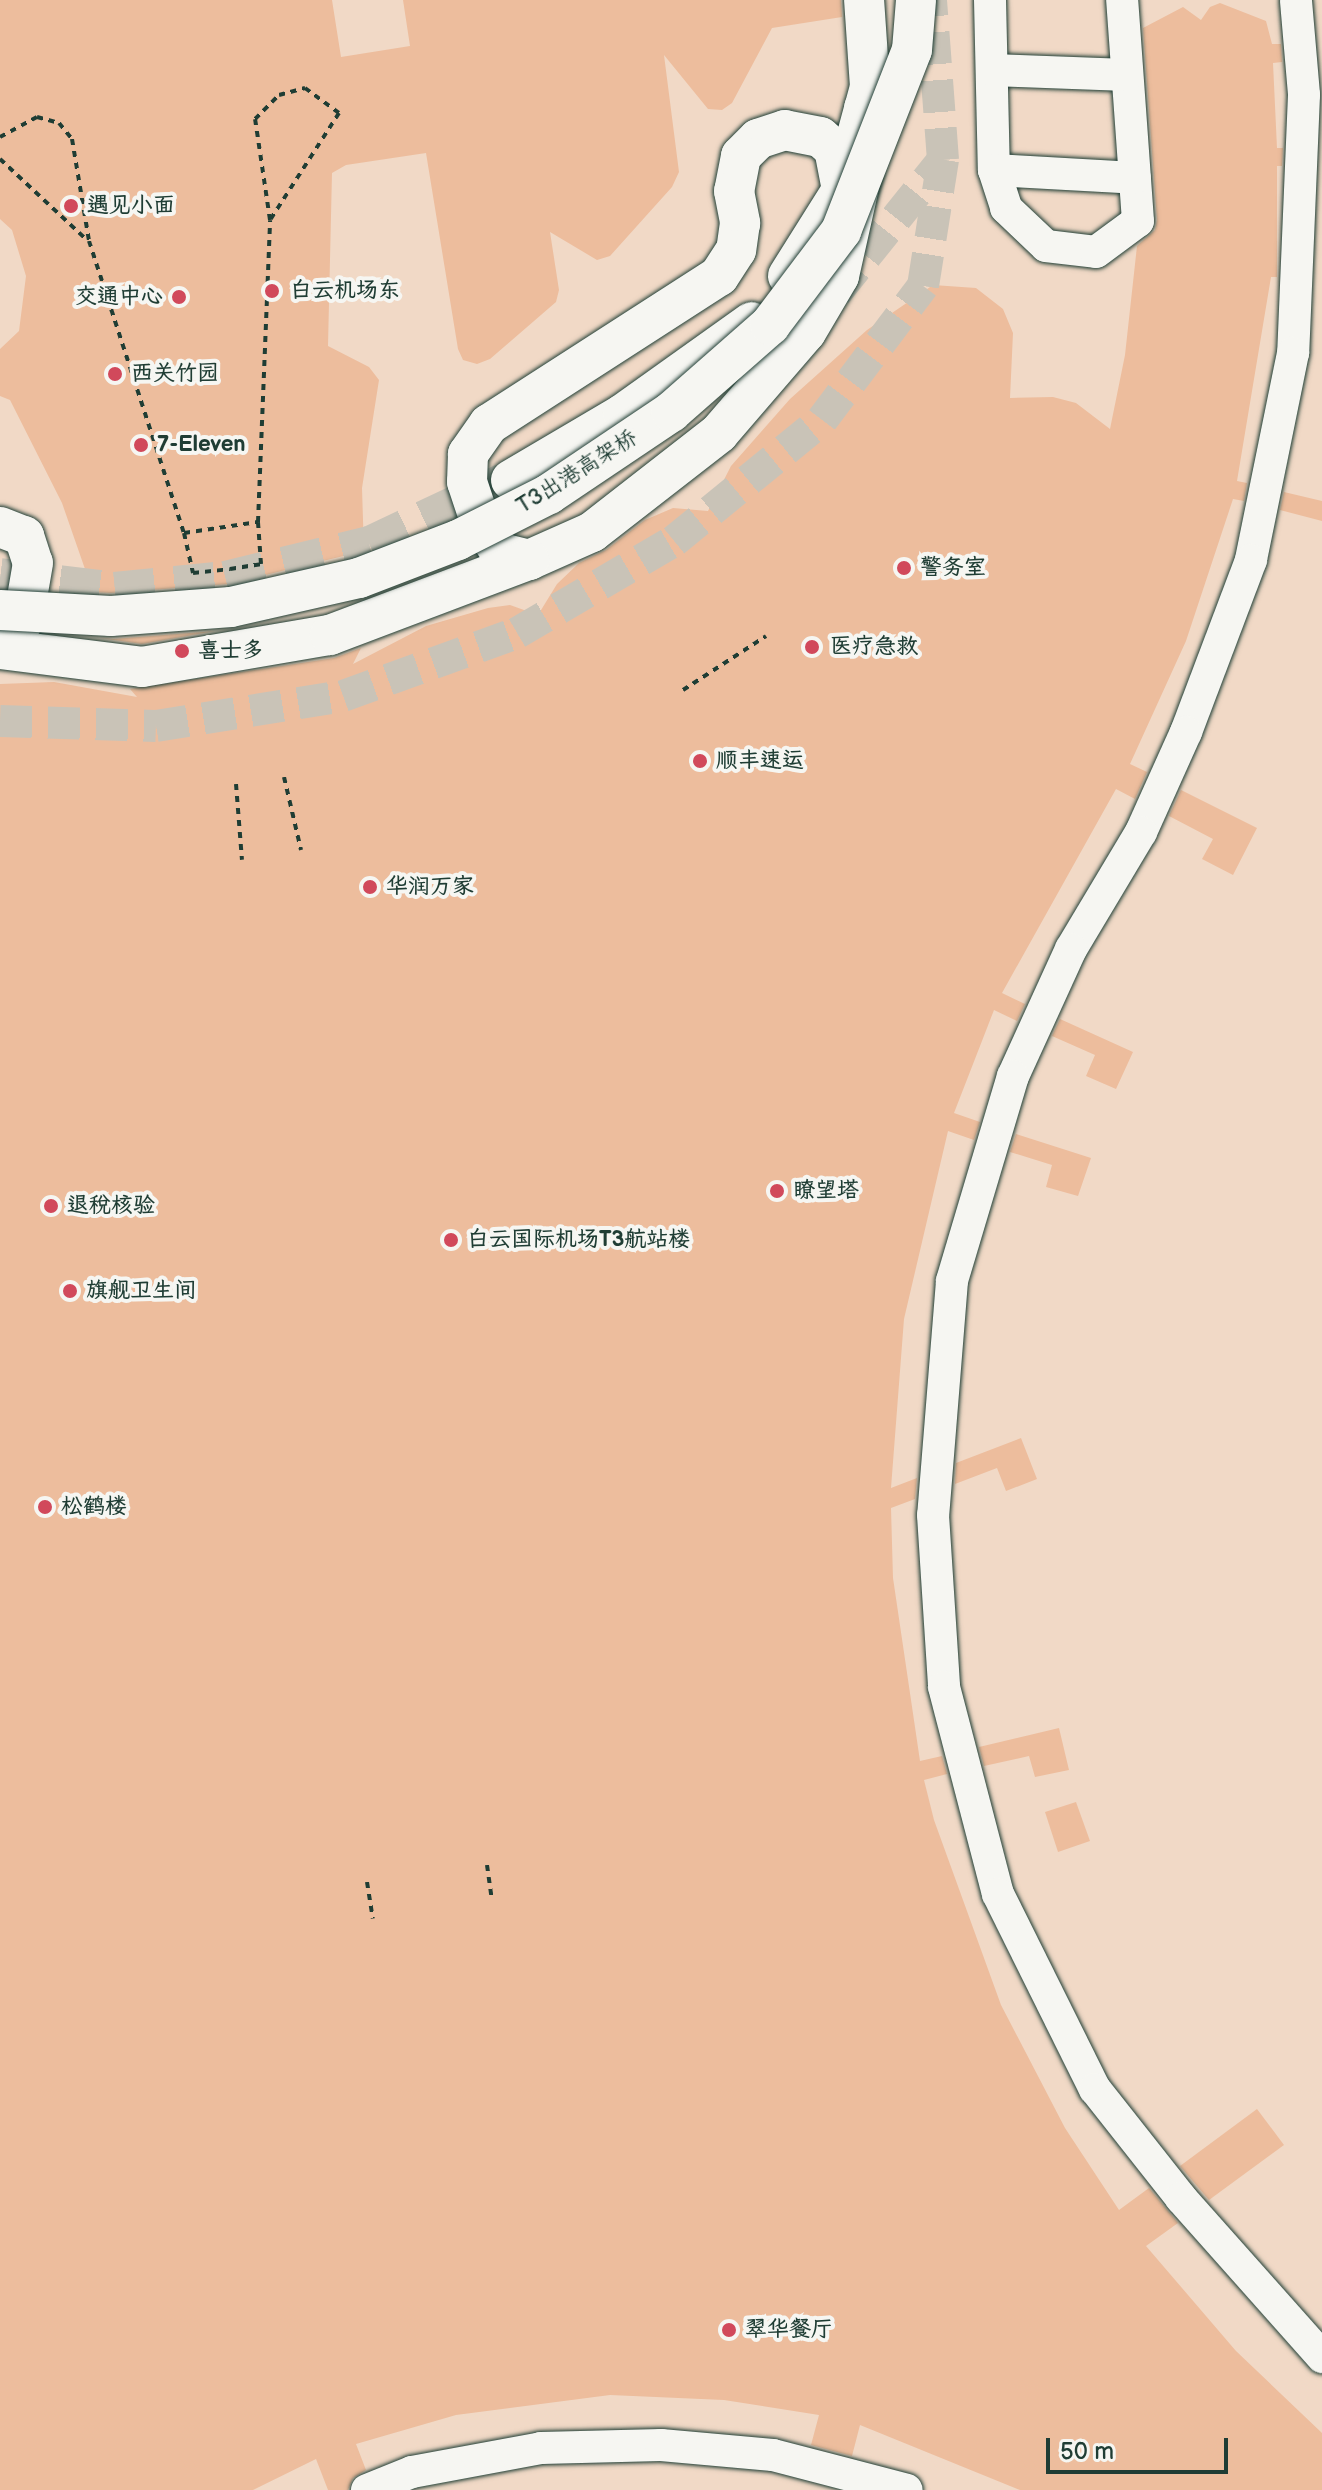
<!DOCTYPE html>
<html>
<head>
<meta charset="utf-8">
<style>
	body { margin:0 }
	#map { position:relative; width:1322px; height:2490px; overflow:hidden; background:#f3e5d8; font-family:"Balsamiq Sans","LXGW WenKai TC",sans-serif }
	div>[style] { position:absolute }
	.built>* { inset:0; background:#f1d9c6 }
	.building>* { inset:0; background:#edbd9d }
	.minor-tunnel>* { height:32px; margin-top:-16px; transform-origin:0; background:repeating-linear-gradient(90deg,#c9c3b7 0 32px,transparent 0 48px) }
	.major-tunnel>* { height:40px; margin-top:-20px; transform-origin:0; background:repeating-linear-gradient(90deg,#c9c3b7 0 40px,transparent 0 60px) }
	.path>* { height:4px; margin-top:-2px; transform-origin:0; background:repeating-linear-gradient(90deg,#1f3d34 0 6px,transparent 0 12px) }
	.roads { filter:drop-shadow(0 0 2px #1f3d34) drop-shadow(0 0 2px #1f3d34) }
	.minor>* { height:32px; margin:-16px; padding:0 16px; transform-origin:16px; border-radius:16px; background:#f6f6f2 }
	.major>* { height:40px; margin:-20px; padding:0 20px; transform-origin:20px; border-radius:20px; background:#f6f6f2 }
	.bridges { filter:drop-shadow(0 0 2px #1f3d34) drop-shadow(0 0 2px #1f3d34) }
	.major-bridge>* { height:40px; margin:-20px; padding:0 20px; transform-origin:20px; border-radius:20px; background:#f6f6f2 }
	.dots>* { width:22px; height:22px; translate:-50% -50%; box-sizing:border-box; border:4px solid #f6f6f2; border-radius:50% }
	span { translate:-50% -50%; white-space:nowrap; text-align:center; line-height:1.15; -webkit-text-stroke:8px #f6f6f2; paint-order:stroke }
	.poi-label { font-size:22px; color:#1f3d34; font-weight:700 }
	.left { translate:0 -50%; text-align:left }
	.right { translate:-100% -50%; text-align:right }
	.street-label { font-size:22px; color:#1f3d34 }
	.scale { position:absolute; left:1046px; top:2438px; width:182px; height:36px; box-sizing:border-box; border:4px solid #1f3d34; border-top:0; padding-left:10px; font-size:24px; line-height:28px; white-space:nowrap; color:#1f3d34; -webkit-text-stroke:6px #f6f6f2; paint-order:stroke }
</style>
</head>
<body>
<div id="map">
	<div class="built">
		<i style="clip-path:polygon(0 0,1322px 0,1322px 2490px,0 2490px)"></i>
	</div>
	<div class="building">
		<i style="clip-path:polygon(0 0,332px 0,341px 57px,410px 46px,403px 0,841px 0,842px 17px,772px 28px,732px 103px,722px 110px,708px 109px,664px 55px,679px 172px,672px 187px,610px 256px,597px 260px,550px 232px,559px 290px,556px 302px,490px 359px,477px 364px,463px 360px,458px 349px,426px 153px,346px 165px,332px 173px,328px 346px,369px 367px,379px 380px,362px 488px,364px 551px,228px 584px,111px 593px,93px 592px,62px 503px,10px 400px,0 396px,0 349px,19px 331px,26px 276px,12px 230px,0 219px)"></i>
		<i style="clip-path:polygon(1220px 3px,1266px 21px,1272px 44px,1281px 44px,1282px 62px,1273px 63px,1277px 148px,1283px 148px,1282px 166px,1277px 166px,1277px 277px,1271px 277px,1237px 481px,1247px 483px,1244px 501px,1233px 499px,1186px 641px,1130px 764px,1147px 772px,1135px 799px,1116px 789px,1002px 993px,1025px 1004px,1017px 1021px,994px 1010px,954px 1113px,980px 1122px,974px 1140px,948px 1131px,904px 1319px,891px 1488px,917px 1478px,915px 1499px,891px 1508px,893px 1578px,920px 1761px,942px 1756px,947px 1774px,924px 1780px,934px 1820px,1001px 2005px,1065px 2128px,1119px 2210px,1149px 2188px,1178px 2223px,1146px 2246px,1236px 2351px,1322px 2433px,1322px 2490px,1020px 2490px,860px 2425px,852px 2456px,811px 2445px,819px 2415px,724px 2400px,610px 2395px,456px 2415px,356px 2444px,366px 2470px,353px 2478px,348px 2490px,328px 2490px,316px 2459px,253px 2490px,0 2490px,0 684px,54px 682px,137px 697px,130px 689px,334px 658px,361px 648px,353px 664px,426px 626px,488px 608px,510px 605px,538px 615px,557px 584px,579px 563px,606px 550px,645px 520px,673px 508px,708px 511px,731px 466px,790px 399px,867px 330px,933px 285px,976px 288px,1003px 309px,1013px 333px,1010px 398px,1053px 397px,1076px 403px,1110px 429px,1125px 355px,1137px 246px,1155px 230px,1157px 220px,1143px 28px,1183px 7px,1201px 20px,1210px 7px)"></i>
		<i style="clip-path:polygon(1284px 492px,1322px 501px,1322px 521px,1280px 510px)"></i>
		<i style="clip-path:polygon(215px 631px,142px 644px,100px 638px,113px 639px)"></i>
		<i style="clip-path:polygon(1181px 790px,1257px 828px,1233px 875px,1202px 859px,1213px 839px,1169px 816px)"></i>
		<i style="clip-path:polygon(1060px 1019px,1133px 1052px,1116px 1089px,1086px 1076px,1095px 1055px,1052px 1036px)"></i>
		<i style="clip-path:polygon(1016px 1134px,1091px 1158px,1078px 1196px,1046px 1187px,1052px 1165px,1010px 1152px)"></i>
		<i style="clip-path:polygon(1021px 1438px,1037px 1479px,1006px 1491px,997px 1468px,955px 1484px,956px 1463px)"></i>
		<i style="clip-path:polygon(1059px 1728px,1069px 1770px,1035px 1777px,1029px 1756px,984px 1766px,979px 1747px)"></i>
		<i style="clip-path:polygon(1076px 1802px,1090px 1841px,1058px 1852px,1045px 1812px)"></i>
		<i style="clip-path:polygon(1257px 2109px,1284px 2145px,1209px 2200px,1180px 2166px)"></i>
	</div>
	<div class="minor-tunnel">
		<i style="left:836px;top:293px;width:169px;rotate:-51.2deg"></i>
		<i style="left:0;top:721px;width:156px;rotate:1.8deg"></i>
		<i style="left:156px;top:726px;width:189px;rotate:-9.1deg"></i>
		<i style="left:343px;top:696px;width:185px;rotate:-19.9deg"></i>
		<i style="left:517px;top:633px;width:182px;rotate:-30.4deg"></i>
		<i style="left:674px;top:541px;width:191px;rotate:-39.3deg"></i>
		<i style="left:822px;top:420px;width:168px;rotate:-53deg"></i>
		<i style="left:923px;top:286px;width:128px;rotate:-81deg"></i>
		<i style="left:943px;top:160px;width:160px;rotate:-94.3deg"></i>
	</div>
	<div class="major-tunnel">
		<i style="left:0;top:578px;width:116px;rotate:6.9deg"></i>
		<i style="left:115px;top:592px;width:112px;rotate:-5.7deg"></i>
		<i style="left:226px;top:581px;width:148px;rotate:-13.7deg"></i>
		<i style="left:370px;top:546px;width:148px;rotate:-25.2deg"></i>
	</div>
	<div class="path">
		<i style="left:0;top:137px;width:42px;rotate:-28.4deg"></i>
		<i style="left:37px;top:117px;width:23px;rotate:15deg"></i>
		<i style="left:59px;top:123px;width:21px;rotate:51deg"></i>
		<i style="left:72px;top:139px;width:103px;rotate:80.5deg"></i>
		<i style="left:89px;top:241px;width:307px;rotate:72deg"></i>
		<i style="left:184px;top:533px;width:75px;rotate:-8.5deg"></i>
		<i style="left:258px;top:522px;width:302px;rotate:-87.7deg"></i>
		<i style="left:270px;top:220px;width:102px;rotate:-98.4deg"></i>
		<i style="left:255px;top:119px;width:34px;rotate:-45deg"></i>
		<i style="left:279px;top:95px;width:27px;rotate:-15deg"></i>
		<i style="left:305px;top:88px;width:42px;rotate:36.3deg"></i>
		<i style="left:339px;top:113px;width:127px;rotate:122.8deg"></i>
		<i style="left:0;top:159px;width:119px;rotate:43deg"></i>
		<i style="left:184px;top:533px;width:41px;rotate:77.3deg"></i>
		<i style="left:193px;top:573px;width:37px;rotate:-6deg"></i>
		<i style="left:230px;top:569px;width:31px;rotate:-9deg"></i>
		<i style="left:261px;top:564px;width:42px;rotate:-94.1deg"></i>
		<i style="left:683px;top:690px;width:99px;rotate:-33deg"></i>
		<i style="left:284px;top:777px;width:75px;rotate:76.9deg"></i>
		<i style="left:236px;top:784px;width:76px;rotate:85.5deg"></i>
		<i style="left:487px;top:1865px;width:35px;rotate:82deg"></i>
		<i style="left:367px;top:1882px;width:37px;rotate:81deg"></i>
	</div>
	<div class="roads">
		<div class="minor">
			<i style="left:990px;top:0;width:170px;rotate:88.7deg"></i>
			<i style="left:994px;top:170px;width:40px;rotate:72deg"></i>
			<i style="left:1006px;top:208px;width:55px;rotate:43.5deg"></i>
			<i style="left:1046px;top:246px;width:50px;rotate:6.8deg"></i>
			<i style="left:1096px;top:252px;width:52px;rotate:-36.4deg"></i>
			<i style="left:1138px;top:221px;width:222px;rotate:-94.1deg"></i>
			<i style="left:1296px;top:1px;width:94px;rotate:85.1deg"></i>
			<i style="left:1304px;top:95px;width:258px;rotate:92.4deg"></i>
			<i style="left:1293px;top:353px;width:211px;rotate:101.5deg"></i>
			<i style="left:1251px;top:560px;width:184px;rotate:110.7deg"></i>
			<i style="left:1186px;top:732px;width:110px;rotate:114.2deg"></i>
			<i style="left:1141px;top:832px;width:136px;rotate:120.9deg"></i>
			<i style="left:1071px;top:949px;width:140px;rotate:114.5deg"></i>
			<i style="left:1013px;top:1076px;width:214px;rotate:106.6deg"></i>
			<i style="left:952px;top:1281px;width:235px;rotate:94.6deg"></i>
			<i style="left:933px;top:1515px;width:172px;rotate:86.3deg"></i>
			<i style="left:944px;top:1687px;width:214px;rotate:75.4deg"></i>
			<i style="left:998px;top:1894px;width:218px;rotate:63.6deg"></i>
			<i style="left:1095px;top:2089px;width:139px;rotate:51.7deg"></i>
			<i style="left:1181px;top:2198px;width:213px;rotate:48.4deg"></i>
			<i style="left:992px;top:70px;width:135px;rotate:2.1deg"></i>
			<i style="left:994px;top:170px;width:141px;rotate:3.2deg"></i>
			<i style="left:367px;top:2490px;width:48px;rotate:-21.8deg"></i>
			<i style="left:412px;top:2472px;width:131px;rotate:-10.5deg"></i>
			<i style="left:541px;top:2448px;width:120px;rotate:-1.4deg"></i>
			<i style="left:661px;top:2445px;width:112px;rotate:5.1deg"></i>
			<i style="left:773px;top:2455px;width:138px;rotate:14.6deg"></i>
		</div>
		<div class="major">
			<i style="left:842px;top:190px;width:42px;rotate:-101deg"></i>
			<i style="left:834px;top:149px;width:18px;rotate:-139deg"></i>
			<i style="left:820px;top:137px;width:36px;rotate:-169deg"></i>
			<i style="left:785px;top:130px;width:28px;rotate:162deg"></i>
			<i style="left:758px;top:139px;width:24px;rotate:135deg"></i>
			<i style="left:741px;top:156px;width:36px;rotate:101deg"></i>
			<i style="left:734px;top:191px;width:33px;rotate:79deg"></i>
			<i style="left:740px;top:223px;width:27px;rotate:98deg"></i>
			<i style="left:736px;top:250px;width:31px;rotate:123deg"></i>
			<i style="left:719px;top:276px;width:274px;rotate:147.2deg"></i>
			<i style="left:489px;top:424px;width:37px;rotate:125deg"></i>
			<i style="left:468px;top:454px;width:28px;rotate:92deg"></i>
			<i style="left:467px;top:482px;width:41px;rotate:71.6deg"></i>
			<i style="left:480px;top:521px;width:38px;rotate:57deg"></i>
			<i style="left:501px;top:553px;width:29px;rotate:14deg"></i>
			<i style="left:529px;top:560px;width:69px;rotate:-24deg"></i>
			<i style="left:592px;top:532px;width:161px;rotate:-37.9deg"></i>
			<i style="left:719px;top:433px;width:133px;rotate:-49.3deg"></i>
			<i style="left:806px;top:332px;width:65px;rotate:-59.5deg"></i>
			<i style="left:839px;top:276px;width:106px;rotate:-77.4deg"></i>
			<i style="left:862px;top:173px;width:65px;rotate:-88.2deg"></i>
			<i style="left:788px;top:276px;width:102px;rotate:-57.9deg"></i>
			<i style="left:842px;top:190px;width:107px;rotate:-74.8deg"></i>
			<i style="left:870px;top:87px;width:87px;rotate:-93.9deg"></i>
			<i style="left:511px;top:480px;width:130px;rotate:-30.5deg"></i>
			<i style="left:623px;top:414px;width:158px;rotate:-35.5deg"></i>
			<i style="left:0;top:527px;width:26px;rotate:21deg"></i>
			<i style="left:24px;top:536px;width:28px;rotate:72deg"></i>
			<i style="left:33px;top:563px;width:59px;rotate:99.8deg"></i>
			<i style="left:23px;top:621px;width:23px;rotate:137deg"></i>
			<i style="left:0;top:649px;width:143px;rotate:7.2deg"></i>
			<i style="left:142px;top:667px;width:191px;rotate:-9.7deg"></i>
			<i style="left:330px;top:635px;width:213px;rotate:-20.7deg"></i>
		</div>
	</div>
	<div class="bridges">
		<div class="major-bridge">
			<i style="left:0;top:610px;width:111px;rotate:3.1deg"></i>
			<i style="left:111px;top:616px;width:120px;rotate:-4.3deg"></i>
			<i style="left:231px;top:607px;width:131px;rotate:-12.8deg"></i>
			<i style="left:359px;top:578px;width:106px;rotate:-21deg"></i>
			<i style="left:458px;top:540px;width:102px;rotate:-26.8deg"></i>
			<i style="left:549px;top:494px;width:147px;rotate:-33.9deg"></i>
			<i style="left:671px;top:412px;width:132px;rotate:-41.3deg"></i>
			<i style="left:770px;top:325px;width:118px;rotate:-52.9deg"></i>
			<i style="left:841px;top:231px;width:194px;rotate:-68.6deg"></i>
			<i style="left:912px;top:50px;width:50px;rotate:-85.4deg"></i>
		</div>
	</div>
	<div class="dots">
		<i style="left:71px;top:206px;background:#d1495b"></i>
		<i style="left:272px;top:291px;background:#d1495b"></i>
		<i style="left:179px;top:297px;background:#d1495b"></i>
		<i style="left:115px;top:374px;background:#d1495b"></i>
		<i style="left:141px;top:445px;background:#d1495b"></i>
		<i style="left:904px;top:568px;background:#d1495b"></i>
		<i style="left:812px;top:647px;background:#d1495b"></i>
		<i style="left:182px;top:651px;background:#d1495b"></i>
		<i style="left:700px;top:761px;background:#d1495b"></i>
		<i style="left:370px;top:887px;background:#d1495b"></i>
		<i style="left:777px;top:1191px;background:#d1495b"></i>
		<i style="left:51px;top:1206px;background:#d1495b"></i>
		<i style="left:451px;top:1240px;background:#d1495b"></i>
		<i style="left:70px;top:1291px;background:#d1495b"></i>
		<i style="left:45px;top:1507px;background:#d1495b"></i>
		<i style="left:729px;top:2330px;background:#d1495b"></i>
	</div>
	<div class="poi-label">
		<span class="left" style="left:87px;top:206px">遇见小面</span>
		<span class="left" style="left:290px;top:291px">白云机场东</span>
		<span class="right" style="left:163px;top:297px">交通中心</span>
		<span class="left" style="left:131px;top:374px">西关竹园</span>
		<span class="left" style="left:157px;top:445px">7-Eleven</span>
		<span class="left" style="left:920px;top:568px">警务室</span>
		<span class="left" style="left:830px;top:647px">医疗急救</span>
		<span class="left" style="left:198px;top:651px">喜士多</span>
		<span class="left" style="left:716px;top:761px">顺丰速运</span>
		<span class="left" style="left:386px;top:887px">华润万家</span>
		<span class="left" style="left:793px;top:1191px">瞭望塔</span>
		<span class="left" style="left:67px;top:1206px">退税核验</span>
		<span class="left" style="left:467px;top:1240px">白云国际机场T3航站楼</span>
		<span class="left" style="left:86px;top:1291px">旗舰卫生间</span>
		<span class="left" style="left:61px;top:1507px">松鹤楼</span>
		<span class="left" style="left:745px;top:2330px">翠华餐厅</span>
	</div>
	<div class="street-label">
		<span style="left:577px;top:472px;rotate:-32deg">T3出港高架桥</span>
	</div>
	<div class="scale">50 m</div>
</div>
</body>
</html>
